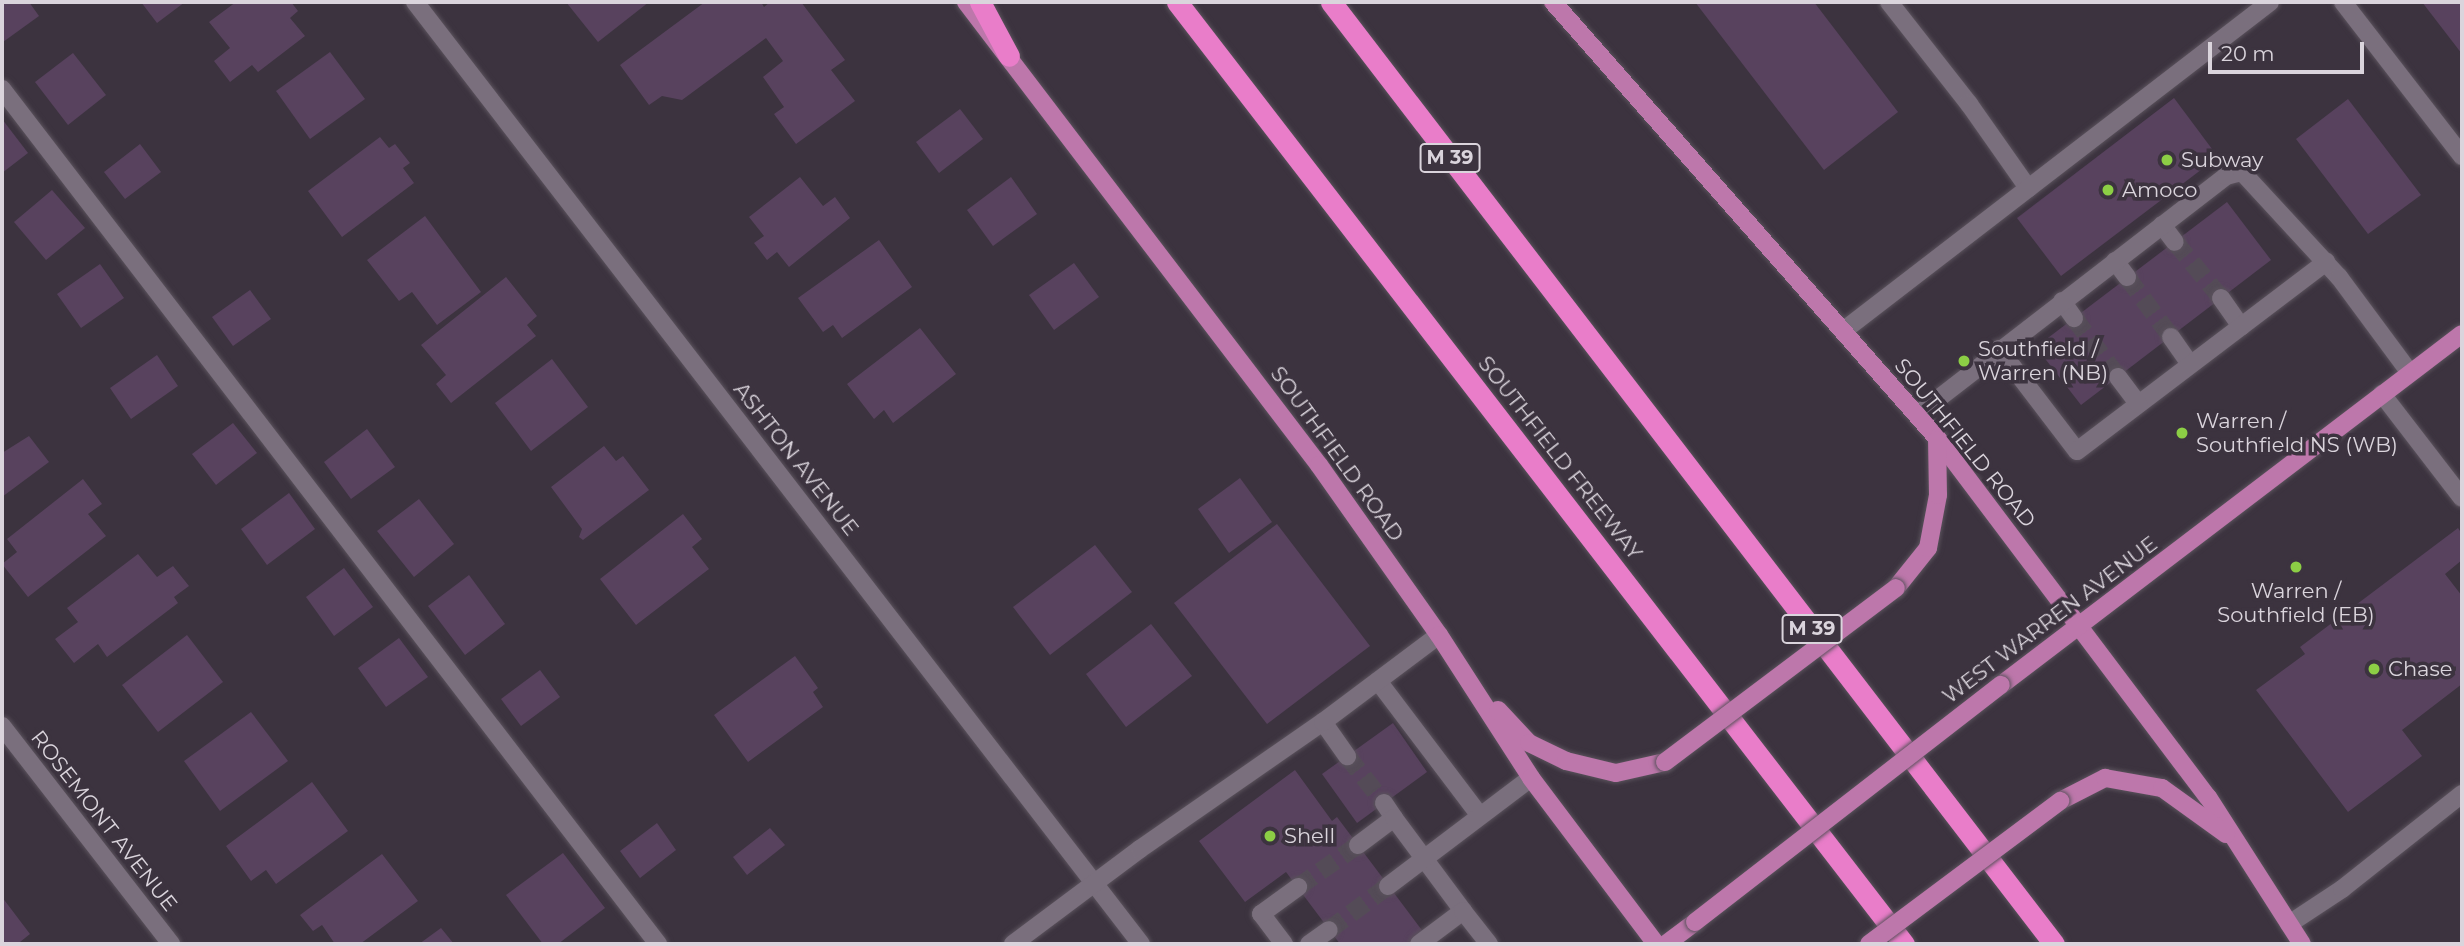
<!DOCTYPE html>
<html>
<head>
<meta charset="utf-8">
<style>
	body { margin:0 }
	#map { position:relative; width:2464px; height:946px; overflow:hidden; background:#3c333f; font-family:Montserrat,sans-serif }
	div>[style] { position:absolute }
	.building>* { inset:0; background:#58425e }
	.minor-tunnel>* { height:18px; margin-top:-9px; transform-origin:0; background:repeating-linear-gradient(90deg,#544b57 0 18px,transparent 0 27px) }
	.roads { filter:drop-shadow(0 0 2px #5a525c) drop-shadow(0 0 2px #5a525c) }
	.minor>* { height:18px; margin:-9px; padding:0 9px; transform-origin:9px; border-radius:9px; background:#7a6f7d }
	.major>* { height:18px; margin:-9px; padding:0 9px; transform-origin:9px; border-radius:9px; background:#bd77ab }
	.highway>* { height:21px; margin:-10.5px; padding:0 10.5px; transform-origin:10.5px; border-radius:10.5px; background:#e97dc9 }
	.bridges { filter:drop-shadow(0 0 2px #5a525c) drop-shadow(0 0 2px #5a525c) }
	.major-bridge>* { height:18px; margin:-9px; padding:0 9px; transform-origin:9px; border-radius:9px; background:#bd77ab }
	.dots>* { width:19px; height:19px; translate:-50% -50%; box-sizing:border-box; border:4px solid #3c333f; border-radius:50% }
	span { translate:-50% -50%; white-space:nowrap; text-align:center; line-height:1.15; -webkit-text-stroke:7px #3c333f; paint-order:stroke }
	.shield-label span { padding:2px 5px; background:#3c333f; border:2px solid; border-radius:5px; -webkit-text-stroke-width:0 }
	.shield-label { font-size:19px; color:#dad4dc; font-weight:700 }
	.poi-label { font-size:21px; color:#dad4dc }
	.left { translate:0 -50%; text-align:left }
	.street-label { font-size:21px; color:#dad4dc }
	.frame { position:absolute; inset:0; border:4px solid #dad4dc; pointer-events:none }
	.scale { position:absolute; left:2208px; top:42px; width:156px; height:32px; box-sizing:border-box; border:4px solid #dad4dc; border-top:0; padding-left:9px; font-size:21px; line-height:24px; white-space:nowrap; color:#dad4dc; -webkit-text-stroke:5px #3c333f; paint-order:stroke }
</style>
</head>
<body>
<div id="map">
	<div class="building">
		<i style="clip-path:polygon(2px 2px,29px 2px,39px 16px,3px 42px)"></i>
		<i style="clip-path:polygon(141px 2px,185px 2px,157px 23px)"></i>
		<i style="clip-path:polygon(236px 2px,291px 2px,298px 11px,290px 18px,305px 36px,258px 72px,252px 65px,230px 82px,214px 61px,230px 48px,209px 22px)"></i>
		<i style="clip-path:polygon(566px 2px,649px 2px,598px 42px)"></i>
		<i style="clip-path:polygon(705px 2px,761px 2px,764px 7px,770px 2px,801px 2px,845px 60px,831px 70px,855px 101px,796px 144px,774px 114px,784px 107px,763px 77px,783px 61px,766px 38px,682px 100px,662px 96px,649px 105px,620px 65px)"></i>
		<i style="clip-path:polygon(1695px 2px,1814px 2px,1898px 112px,1824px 170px)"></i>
		<i style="clip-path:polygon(2422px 2px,2462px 2px,2462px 54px)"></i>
		<i style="clip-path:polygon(330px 52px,365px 99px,310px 139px,276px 91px)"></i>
		<i style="clip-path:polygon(73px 53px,106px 95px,68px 125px,35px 82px)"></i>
		<i style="clip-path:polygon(2174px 98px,2218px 157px,2061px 276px,2017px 218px)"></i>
		<i style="clip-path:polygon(2348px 99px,2421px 195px,2368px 234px,2296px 139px)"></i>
		<i style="clip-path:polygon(960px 109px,983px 139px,939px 173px,916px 142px)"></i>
		<i style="clip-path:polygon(2px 119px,28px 153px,2px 173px)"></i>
		<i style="clip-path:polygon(380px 137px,389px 148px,395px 144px,410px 163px,403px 168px,414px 183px,342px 237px,308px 191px)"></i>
		<i style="clip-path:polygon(140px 144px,161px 172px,125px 199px,104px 172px)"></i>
		<i style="clip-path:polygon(800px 177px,823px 206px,835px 197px,850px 218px,789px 267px,777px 252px,767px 260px,754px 243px,764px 236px,749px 217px)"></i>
		<i style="clip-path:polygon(1011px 177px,1037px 214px,993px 246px,967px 210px)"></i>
		<i style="clip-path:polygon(52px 190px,85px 228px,46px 260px,14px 222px)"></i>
		<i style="clip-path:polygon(2227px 202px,2271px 260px,2081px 405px,2036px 347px)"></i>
		<i style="clip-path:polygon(425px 216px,481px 292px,437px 325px,412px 292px,399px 301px,367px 260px)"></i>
		<i style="clip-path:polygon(879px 240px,912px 287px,842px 338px,833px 325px,823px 332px,798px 298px)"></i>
		<i style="clip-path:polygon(1074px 263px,1099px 297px,1054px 330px,1029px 295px)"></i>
		<i style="clip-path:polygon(100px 264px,124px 298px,81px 328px,57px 294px)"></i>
		<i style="clip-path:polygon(506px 277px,537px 316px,527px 325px,536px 336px,451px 403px,436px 384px,446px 375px,421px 345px)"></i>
		<i style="clip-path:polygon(250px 290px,271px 319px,233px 346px,212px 317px)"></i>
		<i style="clip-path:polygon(920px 328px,956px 374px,893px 423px,884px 410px,874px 419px,847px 384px)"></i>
		<i style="clip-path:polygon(157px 355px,178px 386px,131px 419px,110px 388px)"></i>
		<i style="clip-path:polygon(552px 359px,588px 407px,531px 451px,495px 403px)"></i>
		<i style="clip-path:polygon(233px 423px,257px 453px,216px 485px,192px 454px)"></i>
		<i style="clip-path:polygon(367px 429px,395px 467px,351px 499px,324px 462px)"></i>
		<i style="clip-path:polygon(29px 436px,49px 462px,2px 497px,2px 453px)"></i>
		<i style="clip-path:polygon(604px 446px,616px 461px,623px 456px,649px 490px,583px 540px,579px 537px,582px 529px,551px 487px)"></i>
		<i style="clip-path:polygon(1240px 478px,1272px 522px,1229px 553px,1198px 509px)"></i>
		<i style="clip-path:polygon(83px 479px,102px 504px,88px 514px,106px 536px,28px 597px,2px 564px,17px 552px,7px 539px)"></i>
		<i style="clip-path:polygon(289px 493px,315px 529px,267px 565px,241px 529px)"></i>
		<i style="clip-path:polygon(419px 499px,454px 544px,414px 577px,377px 531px)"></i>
		<i style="clip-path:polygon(683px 514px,702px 539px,692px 547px,709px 569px,636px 625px,600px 579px)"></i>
		<i style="clip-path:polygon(1277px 524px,1370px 646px,1267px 724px,1174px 603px)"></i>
		<i style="clip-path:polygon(2458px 528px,2462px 534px,2462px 560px,2445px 574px,2462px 596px,2462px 684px,2402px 730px,2422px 756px,2348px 812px,2256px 690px,2305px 654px,2300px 647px)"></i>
		<i style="clip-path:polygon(1095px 545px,1132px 592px,1050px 655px,1013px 607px)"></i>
		<i style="clip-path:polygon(138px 554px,157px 577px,173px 566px,189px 586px,174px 597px,178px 603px,107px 657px,98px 644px,74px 663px,55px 639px,78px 622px,67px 608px)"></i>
		<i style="clip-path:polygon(344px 568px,373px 607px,334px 636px,306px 597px)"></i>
		<i style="clip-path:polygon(469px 575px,505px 624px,465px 655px,428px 606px)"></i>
		<i style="clip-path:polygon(1151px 624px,1192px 676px,1126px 727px,1086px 674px)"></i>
		<i style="clip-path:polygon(187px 635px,223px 682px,158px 732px,122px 685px)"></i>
		<i style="clip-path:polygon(399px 638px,428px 677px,386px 707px,358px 668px)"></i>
		<i style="clip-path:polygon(795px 656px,818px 688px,813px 692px,823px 707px,748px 762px,714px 715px)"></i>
		<i style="clip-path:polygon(540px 670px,560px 697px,521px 726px,501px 699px)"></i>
		<i style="clip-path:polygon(251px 712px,288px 761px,220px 811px,184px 761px)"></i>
		<i style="clip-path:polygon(1393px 723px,1427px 772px,1357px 823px,1322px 774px)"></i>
		<i style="clip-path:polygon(1295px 770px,1332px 821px,1337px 817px,1424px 933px,1409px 944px,1340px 944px,1286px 872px,1245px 902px,1199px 841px)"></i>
		<i style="clip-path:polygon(312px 782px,348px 831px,276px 884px,266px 870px,251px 881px,226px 846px)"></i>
		<i style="clip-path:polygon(657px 823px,676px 850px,640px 878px,620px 851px)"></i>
		<i style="clip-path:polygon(770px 828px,785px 845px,747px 875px,733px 857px)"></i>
		<i style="clip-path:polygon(563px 853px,605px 908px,558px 944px,543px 944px,506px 895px)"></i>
		<i style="clip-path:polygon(382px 854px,418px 901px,360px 944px,335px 944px,322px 925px,313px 931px,300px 915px)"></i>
		<i style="clip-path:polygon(2px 897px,30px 934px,20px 942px,21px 944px,2px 944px)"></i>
		<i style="clip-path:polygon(441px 928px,454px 944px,419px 944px)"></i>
	</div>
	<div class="minor-tunnel">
		<i style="left:2175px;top:242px;width:72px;rotate:50.6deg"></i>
		<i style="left:2127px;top:277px;width:74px;rotate:53.7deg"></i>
		<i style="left:2074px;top:318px;width:74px;rotate:53.3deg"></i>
		<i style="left:1347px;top:756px;width:60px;rotate:51.8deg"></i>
		<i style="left:1298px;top:887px;width:73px;rotate:-35deg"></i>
		<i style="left:1329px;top:930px;width:74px;rotate:-36.7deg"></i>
	</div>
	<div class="roads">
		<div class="minor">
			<i style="left:415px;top:2px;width:1189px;rotate:52.38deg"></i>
			<i style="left:1889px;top:2px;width:130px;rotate:51.9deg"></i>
			<i style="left:1969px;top:104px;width:103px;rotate:54.9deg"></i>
			<i style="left:2343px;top:2px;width:195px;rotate:52.3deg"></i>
			<i style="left:2px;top:89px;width:1078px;rotate:52.5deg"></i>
			<i style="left:2162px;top:225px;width:21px;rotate:53deg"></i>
			<i style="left:2115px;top:261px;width:20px;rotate:53deg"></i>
			<i style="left:2221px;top:298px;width:35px;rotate:55deg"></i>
			<i style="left:2062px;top:301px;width:21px;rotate:55deg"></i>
			<i style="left:1843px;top:331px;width:539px;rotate:-37.61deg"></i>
			<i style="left:2171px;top:337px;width:33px;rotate:55deg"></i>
			<i style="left:1999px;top:349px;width:128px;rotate:52.6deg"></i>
			<i style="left:2077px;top:451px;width:313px;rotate:-37.2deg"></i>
			<i style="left:2118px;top:377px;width:34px;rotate:53deg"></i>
			<i style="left:2382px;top:394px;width:131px;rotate:52.4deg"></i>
			<i style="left:1917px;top:415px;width:391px;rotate:-37.7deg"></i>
			<i style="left:2226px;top:176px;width:16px;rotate:-14deg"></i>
			<i style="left:2242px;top:172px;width:143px;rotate:47.3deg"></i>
			<i style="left:2339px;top:277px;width:119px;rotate:53.5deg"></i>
			<i style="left:1378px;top:681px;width:169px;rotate:52.9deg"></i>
			<i style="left:1323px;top:722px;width:42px;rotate:54.8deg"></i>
			<i style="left:2px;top:726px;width:276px;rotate:52.2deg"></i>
			<i style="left:1384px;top:803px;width:18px;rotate:56deg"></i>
			<i style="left:1358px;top:845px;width:45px;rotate:-36.9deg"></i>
			<i style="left:1394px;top:818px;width:116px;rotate:53.4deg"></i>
			<i style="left:1388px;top:886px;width:179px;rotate:-37.1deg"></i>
			<i style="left:2289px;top:924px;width:64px;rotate:-33.4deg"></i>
			<i style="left:2342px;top:889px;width:153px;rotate:-38.4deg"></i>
			<i style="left:1013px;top:944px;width:159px;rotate:-36.8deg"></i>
			<i style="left:1140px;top:849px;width:223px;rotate:-34.8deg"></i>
			<i style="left:1323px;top:722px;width:145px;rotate:-36.9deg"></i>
			<i style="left:1284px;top:944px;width:38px;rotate:-127deg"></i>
			<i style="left:1261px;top:914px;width:46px;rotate:-36.1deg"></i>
			<i style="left:1309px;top:944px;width:24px;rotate:-35deg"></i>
			<i style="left:1419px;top:944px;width:55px;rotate:-36.9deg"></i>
			<i style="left:1463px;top:911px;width:42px;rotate:51.8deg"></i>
		</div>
		<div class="major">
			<i style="left:966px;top:2px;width:582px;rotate:52.68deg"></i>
			<i style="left:1319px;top:465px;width:208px;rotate:54.8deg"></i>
			<i style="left:1439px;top:635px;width:170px;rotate:57.2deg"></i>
			<i style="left:1531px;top:778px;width:208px;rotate:53deg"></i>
			<i style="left:1553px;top:2px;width:581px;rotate:48.63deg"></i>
			<i style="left:1937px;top:438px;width:450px;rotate:53deg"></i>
			<i style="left:2208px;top:797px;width:174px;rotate:57.4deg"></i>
			<i style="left:1896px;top:588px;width:51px;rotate:-51.3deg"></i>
			<i style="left:1928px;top:548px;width:54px;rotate:-79.3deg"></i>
			<i style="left:1938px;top:495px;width:55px;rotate:-91deg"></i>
			<i style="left:2001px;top:685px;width:579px;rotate:-37.29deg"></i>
			<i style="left:1498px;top:710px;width:45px;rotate:46.8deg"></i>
			<i style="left:1529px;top:743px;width:41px;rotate:25.9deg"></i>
			<i style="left:1566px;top:761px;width:51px;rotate:13.5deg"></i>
			<i style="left:1616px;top:773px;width:50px;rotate:-12.7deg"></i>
			<i style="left:2060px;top:801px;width:51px;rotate:-27.1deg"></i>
			<i style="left:2105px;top:778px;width:58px;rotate:10deg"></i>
			<i style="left:2162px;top:788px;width:79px;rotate:35.7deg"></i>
			<i style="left:1666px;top:944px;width:36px;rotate:-37deg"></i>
		</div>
		<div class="highway">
			<i style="left:980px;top:2px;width:61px;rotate:61.8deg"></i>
			<i style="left:1177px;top:2px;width:1190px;rotate:52.34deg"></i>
			<i style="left:1331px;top:2px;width:1187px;rotate:52.49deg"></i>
		</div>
	</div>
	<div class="bridges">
		<div class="major-bridge">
			<i style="left:1665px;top:762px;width:289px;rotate:-37deg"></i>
			<i style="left:1695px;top:922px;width:387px;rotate:-37.8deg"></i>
			<i style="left:1869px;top:944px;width:239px;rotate:-36.8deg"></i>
		</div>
	</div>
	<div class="dots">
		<i style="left:2167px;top:160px;background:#8cce45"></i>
		<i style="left:2108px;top:190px;background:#8cce45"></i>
		<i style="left:1964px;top:361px;background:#8cce45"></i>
		<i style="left:2182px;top:433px;background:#8cce45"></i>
		<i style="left:2296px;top:567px;background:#8cce45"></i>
		<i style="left:2374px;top:669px;background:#8cce45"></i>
		<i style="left:1270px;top:836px;background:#8cce45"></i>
	</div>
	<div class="shield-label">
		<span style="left:1450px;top:158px">M 39</span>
		<span style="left:1812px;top:629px">M 39</span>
	</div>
	<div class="poi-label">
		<span class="left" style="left:2181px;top:160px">Subway</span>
		<span class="left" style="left:2122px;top:190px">Amoco</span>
		<span class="left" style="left:1978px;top:361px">Southfield /<br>Warren (NB)</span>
		<span class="left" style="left:2196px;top:433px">Warren /<br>Southfield NS (WB)</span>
		<span style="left:2296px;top:603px">Warren /<br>Southfield (EB)</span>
		<span class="left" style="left:2388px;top:669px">Chase</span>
		<span class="left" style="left:1284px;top:836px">Shell</span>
	</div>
	<div class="street-label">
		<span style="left:1965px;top:443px;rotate:51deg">SOUTHFIELD ROAD</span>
		<span style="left:1337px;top:454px;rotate:54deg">SOUTHFIELD ROAD</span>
		<span style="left:1560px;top:458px;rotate:52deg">SOUTHFIELD FREEWAY</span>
		<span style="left:796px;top:459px;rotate:52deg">ASHTON AVENUE</span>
		<span style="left:2050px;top:620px;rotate:-37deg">WEST WARREN AVENUE</span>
		<span style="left:104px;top:821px;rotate:52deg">ROSEMONT AVENUE</span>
	</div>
	<div class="frame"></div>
	<div class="scale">20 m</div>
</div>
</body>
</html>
